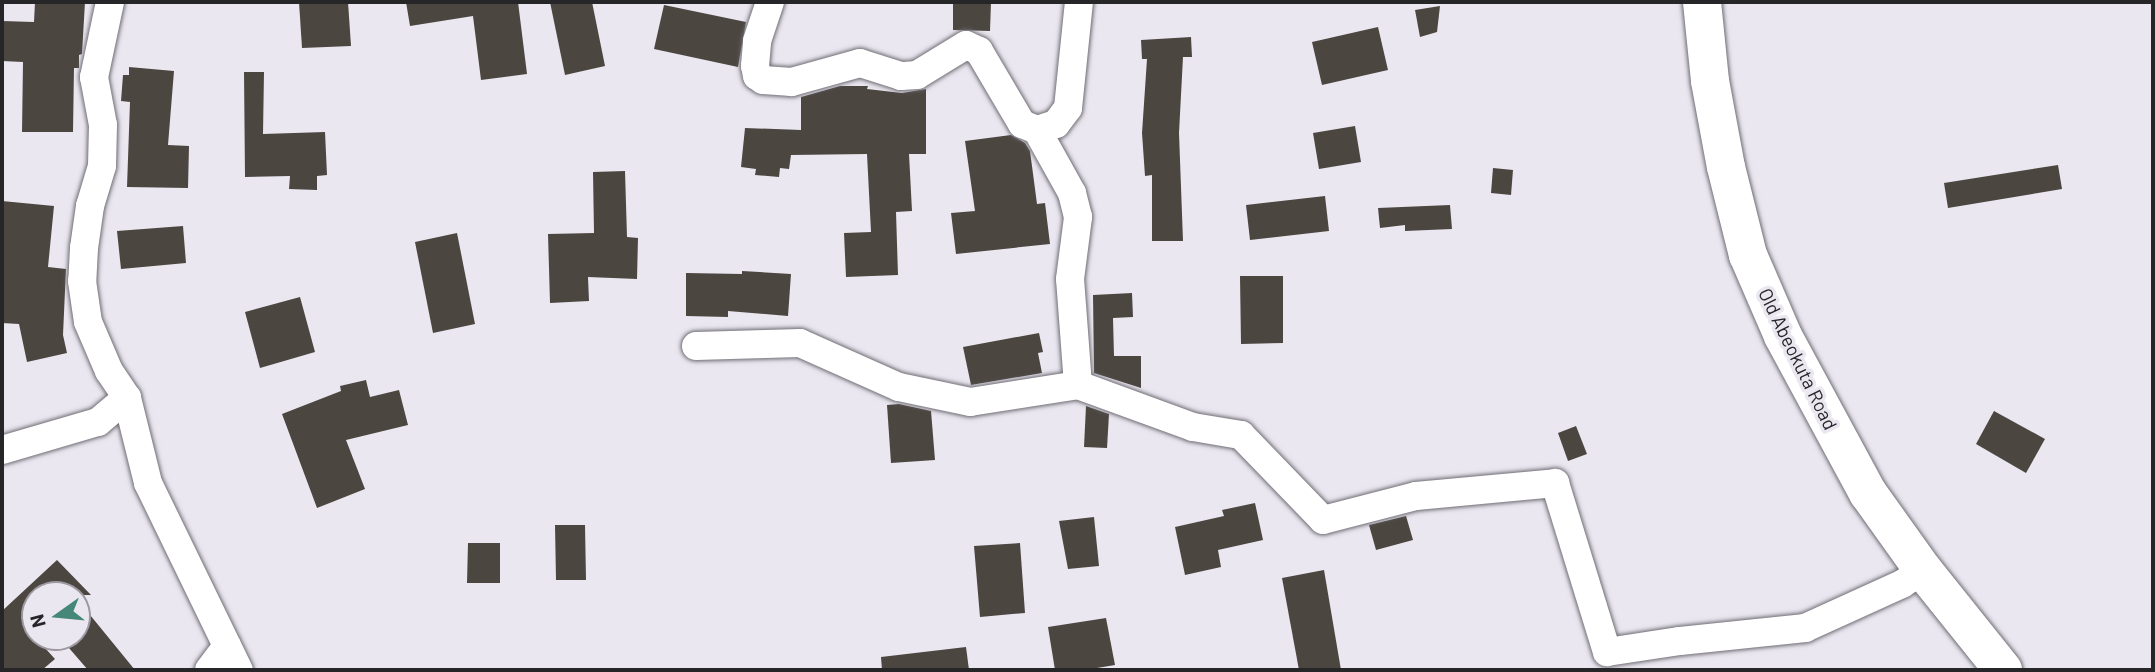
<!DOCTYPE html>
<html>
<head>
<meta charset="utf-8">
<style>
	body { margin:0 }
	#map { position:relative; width:2155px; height:672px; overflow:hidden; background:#eae7f0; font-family:Barlow,sans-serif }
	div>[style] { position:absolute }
	.building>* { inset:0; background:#4c4641 }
	.roads { filter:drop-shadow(0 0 2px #706d75) drop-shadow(0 0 2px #706d75) }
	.street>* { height:28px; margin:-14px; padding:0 14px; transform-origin:14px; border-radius:14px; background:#fff }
	.highway>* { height:38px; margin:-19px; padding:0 19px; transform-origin:19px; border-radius:19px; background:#fff }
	span { translate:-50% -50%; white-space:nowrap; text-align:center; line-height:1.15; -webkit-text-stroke:7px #eae7f0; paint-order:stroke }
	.street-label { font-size:19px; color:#262528 }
	.frame { position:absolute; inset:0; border:4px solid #262528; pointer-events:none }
	.north { position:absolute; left:21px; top:581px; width:70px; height:70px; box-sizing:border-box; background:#eae7f0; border:2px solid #9c99a0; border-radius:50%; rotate:255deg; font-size:19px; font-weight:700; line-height:28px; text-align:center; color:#262528 }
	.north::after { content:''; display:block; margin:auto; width:24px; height:32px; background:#458779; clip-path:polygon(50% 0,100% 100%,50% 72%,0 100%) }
</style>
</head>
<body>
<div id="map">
	<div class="building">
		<i style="clip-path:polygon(35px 2px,85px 2px,82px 54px,79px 55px,79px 68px,74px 68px,73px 132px,22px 132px,23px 62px,2px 61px,2px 21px,34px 22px)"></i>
		<i style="clip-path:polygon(299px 2px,348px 2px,351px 46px,302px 48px)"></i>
		<i style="clip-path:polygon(406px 2px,518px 2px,527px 74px,481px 80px,473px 16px,410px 26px)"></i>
		<i style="clip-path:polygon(550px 2px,592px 2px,605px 66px,565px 75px)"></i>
		<i style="clip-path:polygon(953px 2px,991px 2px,990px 31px,953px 30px)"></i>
		<i style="clip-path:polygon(664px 5px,746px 22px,738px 67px,654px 49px)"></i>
		<i style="clip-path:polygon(1440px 6px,1437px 32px,1420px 37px,1415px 10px)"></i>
		<i style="clip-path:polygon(1378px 27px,1388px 70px,1322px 85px,1312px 42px)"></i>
		<i style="clip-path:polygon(1191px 37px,1192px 57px,1183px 57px,1179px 133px,1183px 241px,1152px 241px,1152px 175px,1145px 176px,1142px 133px,1147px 59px,1142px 59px,1141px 40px)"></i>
		<i style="clip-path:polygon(129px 67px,174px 71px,168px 145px,189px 146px,188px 188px,127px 187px,130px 102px,121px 101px,123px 75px,129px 75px)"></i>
		<i style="clip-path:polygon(244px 72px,264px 72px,263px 134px,325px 132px,327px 175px,317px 176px,317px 190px,289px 189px,290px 176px,245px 177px)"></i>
		<i style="clip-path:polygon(840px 86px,868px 86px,867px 89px,902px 93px,926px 89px,926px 154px,909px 154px,912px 211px,896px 212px,898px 275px,846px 277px,844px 233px,871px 232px,867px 154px,791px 155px,789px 169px,780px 168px,779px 177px,755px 175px,756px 169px,741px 167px,745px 128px,801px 130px,801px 97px)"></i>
		<i style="clip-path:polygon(1355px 126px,1361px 162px,1319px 169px,1313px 133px)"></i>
		<i style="clip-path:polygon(1011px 135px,1025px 143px,1030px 151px,1037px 204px,1045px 203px,1050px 244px,956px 254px,951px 213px,975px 211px,965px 141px)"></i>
		<i style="clip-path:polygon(2058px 165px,2062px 189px,1948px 208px,1944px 183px)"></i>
		<i style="clip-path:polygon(1493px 168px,1513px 170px,1511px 195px,1491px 193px)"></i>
		<i style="clip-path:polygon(625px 171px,627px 237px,638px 238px,637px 279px,588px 277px,589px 301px,550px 303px,548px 234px,594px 233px,593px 172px)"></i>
		<i style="clip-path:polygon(1325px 196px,1329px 231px,1250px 240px,1246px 205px)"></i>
		<i style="clip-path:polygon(2px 201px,54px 206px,48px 267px,66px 269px,63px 335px,67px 353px,27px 362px,19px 324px,2px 323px)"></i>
		<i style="clip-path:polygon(1450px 205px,1452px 229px,1405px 231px,1405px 225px,1380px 228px,1378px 208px)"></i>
		<i style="clip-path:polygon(183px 226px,186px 263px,121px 269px,117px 231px)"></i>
		<i style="clip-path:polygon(457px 233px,475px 324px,433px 333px,415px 242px)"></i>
		<i style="clip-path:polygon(742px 271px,791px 274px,788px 316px,728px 311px,728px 317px,686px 316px,686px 273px,742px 274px)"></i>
		<i style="clip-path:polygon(1240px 276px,1283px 276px,1283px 343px,1241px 344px)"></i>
		<i style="clip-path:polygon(1132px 293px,1133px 317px,1113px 318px,1114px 356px,1141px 356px,1141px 388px,1094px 373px,1093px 295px)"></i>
		<i style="clip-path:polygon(300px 297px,315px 352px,260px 368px,245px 312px)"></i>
		<i style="clip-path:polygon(1039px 333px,1043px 352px,1038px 353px,1042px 373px,971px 385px,963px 347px)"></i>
		<i style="clip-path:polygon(366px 380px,370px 397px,399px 390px,408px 425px,346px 440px,365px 489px,317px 508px,282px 414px,341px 391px,340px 386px)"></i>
		<i style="clip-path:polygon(899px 404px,931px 411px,935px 460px,891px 463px,887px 405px)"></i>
		<i style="clip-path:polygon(1086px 406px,1109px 414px,1107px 448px,1084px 447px)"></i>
		<i style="clip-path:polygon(1994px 411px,2045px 439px,2026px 473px,1976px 444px)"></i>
		<i style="clip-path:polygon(1576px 426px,1587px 454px,1568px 461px,1558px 433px)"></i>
		<i style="clip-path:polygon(1255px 503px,1263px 540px,1218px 550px,1221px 567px,1185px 575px,1175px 527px,1224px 516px,1222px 510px)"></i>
		<i style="clip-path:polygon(1406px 516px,1413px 540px,1376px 550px,1369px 525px)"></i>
		<i style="clip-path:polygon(1094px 517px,1099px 566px,1068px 569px,1059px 521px)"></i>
		<i style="clip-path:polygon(555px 525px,585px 525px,586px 580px,556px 580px)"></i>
		<i style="clip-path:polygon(468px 543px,500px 543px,500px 583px,467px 583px)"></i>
		<i style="clip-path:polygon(1020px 543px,1025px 613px,980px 617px,974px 546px)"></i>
		<i style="clip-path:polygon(57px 560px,91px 595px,35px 595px,35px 637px,55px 659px,42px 670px,2px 670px,2px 611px)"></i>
		<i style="clip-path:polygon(1324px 570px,1341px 670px,1299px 670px,1282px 578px)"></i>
		<i style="clip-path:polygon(77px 599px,135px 670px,88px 670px,69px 648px,77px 641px)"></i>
		<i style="clip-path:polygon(1106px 618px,1115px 665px,1085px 670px,1055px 670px,1048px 627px)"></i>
		<i style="clip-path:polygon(966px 647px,969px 670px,882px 670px,881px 657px)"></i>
	</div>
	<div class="roads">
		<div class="street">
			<i style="left:110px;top:2px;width:77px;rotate:102deg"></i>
			<i style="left:94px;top:77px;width:49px;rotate:79.4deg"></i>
			<i style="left:103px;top:125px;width:41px;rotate:91.4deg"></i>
			<i style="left:102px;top:166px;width:42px;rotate:106.7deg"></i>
			<i style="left:90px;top:206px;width:42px;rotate:98.1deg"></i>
			<i style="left:84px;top:248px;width:33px;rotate:93deg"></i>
			<i style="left:82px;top:281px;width:41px;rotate:81.7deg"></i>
			<i style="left:88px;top:322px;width:53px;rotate:66.8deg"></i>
			<i style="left:109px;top:371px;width:32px;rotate:56deg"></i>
			<i style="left:127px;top:398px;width:88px;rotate:76.1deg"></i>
			<i style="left:148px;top:483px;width:208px;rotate:64.1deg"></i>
			<i style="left:1037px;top:130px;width:20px;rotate:-18deg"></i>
			<i style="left:1056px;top:124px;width:20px;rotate:-53deg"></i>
			<i style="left:1068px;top:108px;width:107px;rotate:-84.1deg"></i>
			<i style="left:696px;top:346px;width:104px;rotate:-1.7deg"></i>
			<i style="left:800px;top:343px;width:108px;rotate:24deg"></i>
			<i style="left:899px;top:387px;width:73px;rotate:11.9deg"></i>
			<i style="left:970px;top:402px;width:109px;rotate:-8.9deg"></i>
			<i style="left:1078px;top:385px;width:106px;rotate:-94.3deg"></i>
			<i style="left:1070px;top:279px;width:63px;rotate:-82.6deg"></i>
			<i style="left:1078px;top:217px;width:25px;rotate:-104deg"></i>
			<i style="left:1072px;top:193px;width:72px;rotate:-119.1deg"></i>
			<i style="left:1037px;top:130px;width:16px;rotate:-158deg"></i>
			<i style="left:1022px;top:124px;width:85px;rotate:-120.5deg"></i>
			<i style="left:979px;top:51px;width:14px;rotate:-155deg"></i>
			<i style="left:966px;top:45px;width:57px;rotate:148.5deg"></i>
			<i style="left:917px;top:75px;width:16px;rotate:176deg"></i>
			<i style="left:901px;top:76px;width:43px;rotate:-162.4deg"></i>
			<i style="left:860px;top:63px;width:71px;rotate:164.4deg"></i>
			<i style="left:792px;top:82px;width:29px;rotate:-176deg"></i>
			<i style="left:763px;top:80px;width:7px;rotate:-146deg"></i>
			<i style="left:757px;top:76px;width:10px;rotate:-101deg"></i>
			<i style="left:755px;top:66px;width:25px;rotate:-85deg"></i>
			<i style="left:757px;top:41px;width:41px;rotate:-71.6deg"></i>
			<i style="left:1078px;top:385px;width:122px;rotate:20.1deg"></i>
			<i style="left:1193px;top:427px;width:49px;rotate:9.5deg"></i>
			<i style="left:1241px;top:435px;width:118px;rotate:46deg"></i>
			<i style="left:1323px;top:520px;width:96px;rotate:-14.5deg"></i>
			<i style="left:1416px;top:496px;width:140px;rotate:-5.3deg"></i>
			<i style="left:1555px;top:483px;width:177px;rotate:72.9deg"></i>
			<i style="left:1607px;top:652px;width:74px;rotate:-8.6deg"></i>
			<i style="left:1680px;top:641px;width:126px;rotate:-5.9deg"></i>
			<i style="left:1805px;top:628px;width:107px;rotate:-24.4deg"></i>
			<i style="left:1902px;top:584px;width:25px;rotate:-34deg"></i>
			<i style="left:2px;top:450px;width:100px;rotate:-16.3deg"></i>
			<i style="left:98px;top:422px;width:38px;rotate:-40deg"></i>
			<i style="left:209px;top:670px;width:30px;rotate:-53deg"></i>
		</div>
		<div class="highway">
			<i style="left:1702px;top:2px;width:79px;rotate:84.2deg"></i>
			<i style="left:1710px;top:81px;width:87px;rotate:79.5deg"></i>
			<i style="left:1726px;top:167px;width:91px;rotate:76deg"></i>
			<i style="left:1748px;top:255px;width:88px;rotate:66.6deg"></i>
			<i style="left:1783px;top:336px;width:179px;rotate:61.6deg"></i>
			<i style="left:1868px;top:493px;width:95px;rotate:54.5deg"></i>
			<i style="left:1923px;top:570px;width:128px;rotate:51.3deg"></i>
		</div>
	</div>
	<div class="street-label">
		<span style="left:1798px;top:359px;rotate:64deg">Old Abeokuta Road</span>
	</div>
	<div class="frame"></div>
	<div class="north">N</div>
</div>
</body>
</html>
